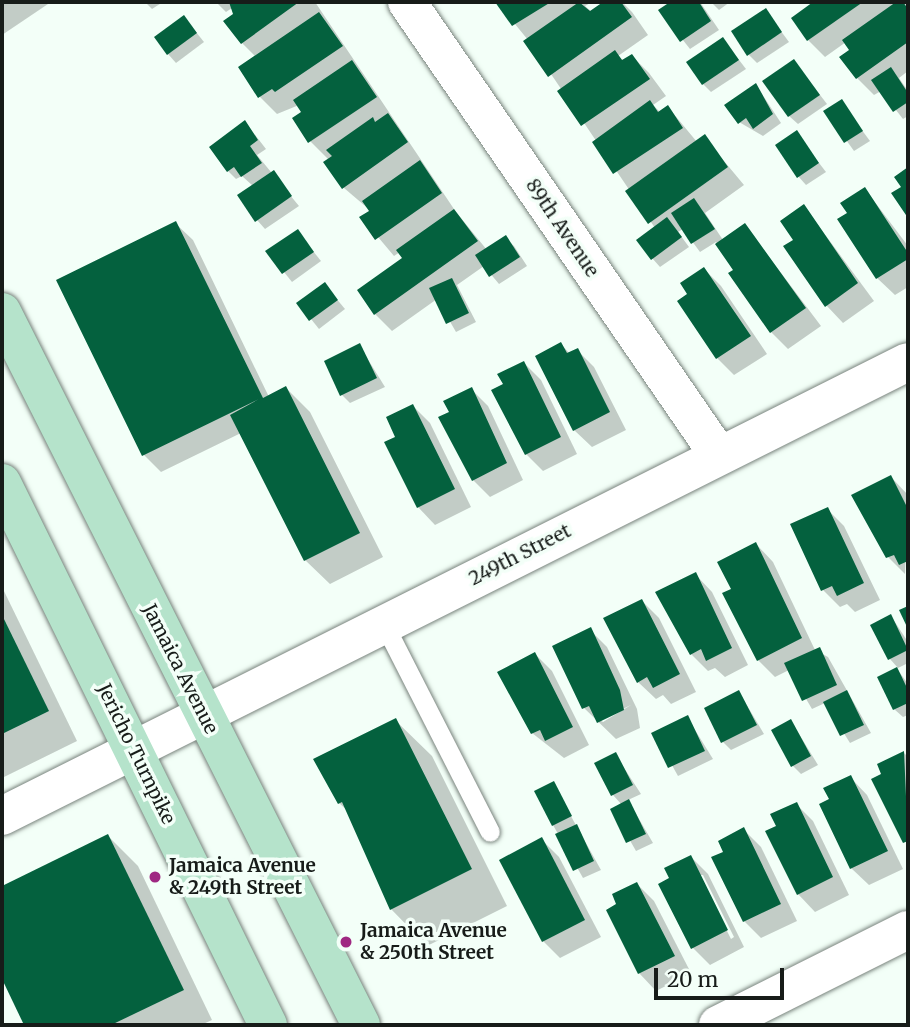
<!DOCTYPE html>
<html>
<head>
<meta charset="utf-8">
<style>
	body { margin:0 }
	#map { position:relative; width:910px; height:1027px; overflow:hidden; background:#f3fff8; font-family:Merriweather,serif }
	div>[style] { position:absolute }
	.shadow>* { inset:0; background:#0003 }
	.building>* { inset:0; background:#04613e }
	.roads { filter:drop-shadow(0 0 2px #79847d) drop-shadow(0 0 2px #79847d) }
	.lane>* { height:19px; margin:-9.5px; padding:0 9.5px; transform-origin:9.5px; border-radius:9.5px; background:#fff }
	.street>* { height:38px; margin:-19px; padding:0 19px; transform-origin:19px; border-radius:19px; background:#fff }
	.primary>* { height:38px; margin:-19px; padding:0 19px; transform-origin:19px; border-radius:19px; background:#b5e3cb }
	.dots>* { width:19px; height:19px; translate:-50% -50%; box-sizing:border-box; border:4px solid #f3fff8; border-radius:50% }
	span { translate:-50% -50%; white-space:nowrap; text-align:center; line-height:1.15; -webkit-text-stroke:7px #f3fff8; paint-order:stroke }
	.street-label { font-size:19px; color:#171c19 }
	.poi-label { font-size:19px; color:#171c19; font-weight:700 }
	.left { translate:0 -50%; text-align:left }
	.frame { position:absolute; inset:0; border:4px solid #171c19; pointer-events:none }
	.scale { position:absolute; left:654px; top:968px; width:130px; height:32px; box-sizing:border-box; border:4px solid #171c19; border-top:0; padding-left:9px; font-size:21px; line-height:24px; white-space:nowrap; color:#171c19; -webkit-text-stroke:5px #f3fff8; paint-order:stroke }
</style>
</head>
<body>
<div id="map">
	<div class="shadow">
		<i style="clip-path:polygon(2px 2px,51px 2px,2px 35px)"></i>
		<i style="clip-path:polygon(145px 2px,163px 2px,152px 9px)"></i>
		<i style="clip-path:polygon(216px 2px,315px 2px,456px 212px,487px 250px,505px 238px,514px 246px,527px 266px,499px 284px,484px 266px,457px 285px,476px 322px,456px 332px,437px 299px,392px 331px,375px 314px,404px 258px,400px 252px,394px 256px,362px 218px,371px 211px,344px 188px,329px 160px,310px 141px,299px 105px,277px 114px,260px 97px,240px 68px,256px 57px,242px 43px,232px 8px,226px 12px)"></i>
		<i style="clip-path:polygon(497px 2px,592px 2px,585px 6px,592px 12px,606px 2px,622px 2px,632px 12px,648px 35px,618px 56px,624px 61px,632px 56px,649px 73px,666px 96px,653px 105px,660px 112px,668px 107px,697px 142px,704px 137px,744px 185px,705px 213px,723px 240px,745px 225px,821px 326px,788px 349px,771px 332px,716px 242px,700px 252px,683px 229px,678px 232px,689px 247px,660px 267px,652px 258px,655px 228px,528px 40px)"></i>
		<i style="clip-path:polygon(674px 2px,700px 2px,719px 30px,690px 49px,660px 11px)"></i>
		<i style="clip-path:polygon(711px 2px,730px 2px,719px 10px)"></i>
		<i style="clip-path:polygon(817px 2px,904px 2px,908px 8px,908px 71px,899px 78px,908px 91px,908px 116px,903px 119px,881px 91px,874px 95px,857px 78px,842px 57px,852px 50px,846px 42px,825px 57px,808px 40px,793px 18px)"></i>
		<i style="clip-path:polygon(766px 11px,789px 42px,757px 63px,749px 55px)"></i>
		<i style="clip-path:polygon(184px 17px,204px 42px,176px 63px,168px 54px)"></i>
		<i style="clip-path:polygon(723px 39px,746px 69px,711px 92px,703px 84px)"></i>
		<i style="clip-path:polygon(794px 61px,827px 104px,798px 124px,789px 116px)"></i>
		<i style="clip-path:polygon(756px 85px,781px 123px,763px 136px,739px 122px)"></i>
		<i style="clip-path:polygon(841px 102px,870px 141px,854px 151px,826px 112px)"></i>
		<i style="clip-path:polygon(245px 122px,266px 149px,257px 155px,299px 206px,265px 229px,257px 220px,253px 186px,242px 176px,236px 179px,228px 171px)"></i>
		<i style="clip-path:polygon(796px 133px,826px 172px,806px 185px,798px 176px)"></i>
		<i style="clip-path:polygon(865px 189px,908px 246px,908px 287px,895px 295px,877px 278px,840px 219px,849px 213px)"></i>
		<i style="clip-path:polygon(804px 206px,874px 301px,843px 323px,826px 305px)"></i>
		<i style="clip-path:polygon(175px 223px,193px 240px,269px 397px,286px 388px,310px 412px,383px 557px,330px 584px,305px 560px,241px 433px,161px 472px,144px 455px)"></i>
		<i style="clip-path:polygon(297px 231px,321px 261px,292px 282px,268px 252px)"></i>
		<i style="clip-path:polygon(704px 269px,721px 286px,767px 354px,734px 375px,717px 358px,679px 301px,689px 295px)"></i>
		<i style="clip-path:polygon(325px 285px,345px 309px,319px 329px,299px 304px)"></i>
		<i style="clip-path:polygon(561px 344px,570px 354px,577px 350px,594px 367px,626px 430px,592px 447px,574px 430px)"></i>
		<i style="clip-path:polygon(359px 345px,385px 387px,350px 403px,342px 395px)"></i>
		<i style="clip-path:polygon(524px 363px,541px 380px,577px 454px,543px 471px,526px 454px,505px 385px)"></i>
		<i style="clip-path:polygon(471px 389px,488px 406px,523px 480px,490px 497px,473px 480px)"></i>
		<i style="clip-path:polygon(413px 406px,430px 423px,471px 507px,435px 525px,418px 507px,398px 437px)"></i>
		<i style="clip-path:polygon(891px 477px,908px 495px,905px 574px,888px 557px)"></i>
		<i style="clip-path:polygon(827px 509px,844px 526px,880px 600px,855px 612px,847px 604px,840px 607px,823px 590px)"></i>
		<i style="clip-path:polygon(756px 544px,773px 562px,815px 650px,828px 657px,871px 733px,850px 743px,825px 703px,812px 709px,789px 670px,775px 677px,758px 660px,733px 589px)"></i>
		<i style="clip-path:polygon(695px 574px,712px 592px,748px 665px,725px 677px,715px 668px,708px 671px,691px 654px)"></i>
		<i style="clip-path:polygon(2px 587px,77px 741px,2px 778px)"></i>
		<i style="clip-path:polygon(642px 601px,659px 618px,696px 692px,671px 704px,663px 695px,656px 699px,638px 682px)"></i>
		<i style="clip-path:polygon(891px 616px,908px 642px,908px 663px,898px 668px,890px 659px)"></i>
		<i style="clip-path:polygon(evenodd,590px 630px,607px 647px,637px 709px,640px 728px,616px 739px,584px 708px,590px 630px,631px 705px,603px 722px,600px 720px,631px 705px)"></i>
		<i style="clip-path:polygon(535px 654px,552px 671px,589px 745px,564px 758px,532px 733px)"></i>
		<i style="clip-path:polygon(897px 669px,908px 684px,908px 715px,903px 717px,894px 709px)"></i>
		<i style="clip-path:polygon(739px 692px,764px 734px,731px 750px,723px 742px)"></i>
		<i style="clip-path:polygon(687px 717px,713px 759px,678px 776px,654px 733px)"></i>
		<i style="clip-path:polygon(395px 720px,432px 756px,507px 906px,427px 946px,391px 909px,349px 812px,339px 803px)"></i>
		<i style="clip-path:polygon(791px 721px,818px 765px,801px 774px,793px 766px)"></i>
		<i style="clip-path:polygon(904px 753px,908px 757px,908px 846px,879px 765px)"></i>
		<i style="clip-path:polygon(615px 754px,641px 794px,628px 800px,653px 843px,636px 851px,612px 809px,622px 805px,613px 795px)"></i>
		<i style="clip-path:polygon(850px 777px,867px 795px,903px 869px,869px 885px,851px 868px)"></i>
		<i style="clip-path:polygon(553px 784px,601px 870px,583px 878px,553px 825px)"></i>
		<i style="clip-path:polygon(796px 804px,813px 821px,849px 895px,815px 912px,798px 894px,778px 827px)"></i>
		<i style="clip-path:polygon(744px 830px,761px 847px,797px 921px,761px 938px,744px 921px,725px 853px)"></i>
		<i style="clip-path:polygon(108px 836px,138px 866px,212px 1020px,201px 1025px,26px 1025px,2px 975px,2px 888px)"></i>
		<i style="clip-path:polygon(542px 840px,559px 857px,601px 937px,560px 958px,543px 941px)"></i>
		<i style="clip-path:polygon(evenodd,691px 857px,708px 874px,744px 947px,710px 965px,693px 948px,671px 879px,691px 857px,699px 875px,703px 875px,734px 937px,731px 939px,699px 875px)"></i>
		<i style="clip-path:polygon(637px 884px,654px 901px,691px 973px,656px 991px,639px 973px,619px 905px)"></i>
	</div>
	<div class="building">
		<i style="clip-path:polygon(229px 2px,299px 2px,241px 44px,223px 21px,233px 14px)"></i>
		<i style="clip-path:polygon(495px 2px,551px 2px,512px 26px)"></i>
		<i style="clip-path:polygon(579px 2px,590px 11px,603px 2px,621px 2px,632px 17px,548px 77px,523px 41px)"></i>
		<i style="clip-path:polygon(670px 2px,699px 2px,711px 21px,680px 42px,658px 10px)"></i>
		<i style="clip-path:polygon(813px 2px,863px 2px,807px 41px,791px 18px)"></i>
		<i style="clip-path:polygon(896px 2px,903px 2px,908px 9px,908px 42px,856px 79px,839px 57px,849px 50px,842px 40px)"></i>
		<i style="clip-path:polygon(766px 8px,782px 32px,747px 56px,731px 31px)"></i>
		<i style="clip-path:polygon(319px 12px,343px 46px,275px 92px,272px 89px,258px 98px,238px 67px)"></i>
		<i style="clip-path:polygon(184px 15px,197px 33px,167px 55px,154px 37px)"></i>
		<i style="clip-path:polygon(723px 37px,739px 60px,702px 85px,686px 62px)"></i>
		<i style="clip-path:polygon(615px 50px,622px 60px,632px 54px,650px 79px,581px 126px,557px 91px)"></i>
		<i style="clip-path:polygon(794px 59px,820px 95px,788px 117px,762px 81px)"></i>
		<i style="clip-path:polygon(352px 60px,377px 97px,308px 143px,292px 118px,301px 112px,293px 100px)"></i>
		<i style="clip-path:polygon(891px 67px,908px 93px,908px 102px,893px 112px,871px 80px)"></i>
		<i style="clip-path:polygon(756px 83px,773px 114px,753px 129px,746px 118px,738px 124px,724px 105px)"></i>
		<i style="clip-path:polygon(842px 99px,863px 131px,844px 143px,823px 111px)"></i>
		<i style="clip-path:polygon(650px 100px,658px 112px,668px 105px,683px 128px,613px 174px,592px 142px)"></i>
		<i style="clip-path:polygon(388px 113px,408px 142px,342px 189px,323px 162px,332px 156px,326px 150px,373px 117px,375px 122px)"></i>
		<i style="clip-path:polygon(245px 120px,258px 140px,250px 146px,262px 163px,241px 177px,234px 167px,227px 172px,209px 147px)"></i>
		<i style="clip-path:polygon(797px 130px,819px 163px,797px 178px,775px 145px)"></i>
		<i style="clip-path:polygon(705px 134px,728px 167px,648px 224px,625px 191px)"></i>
		<i style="clip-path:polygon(420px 160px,442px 193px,375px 240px,359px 217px,369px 211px,362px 201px)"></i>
		<i style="clip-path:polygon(908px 167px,908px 218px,891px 193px,901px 187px,894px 177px)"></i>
		<i style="clip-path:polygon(274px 170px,292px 196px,255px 222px,237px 195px)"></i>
		<i style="clip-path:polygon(865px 187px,908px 253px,908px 259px,876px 279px,837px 219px,847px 213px,840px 203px)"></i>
		<i style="clip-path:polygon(694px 198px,715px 229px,691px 244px,671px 213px)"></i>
		<i style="clip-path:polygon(804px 204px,858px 283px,825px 307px,783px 246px,793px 240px,780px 221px)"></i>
		<i style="clip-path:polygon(454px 209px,478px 241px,374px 315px,357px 290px,402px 258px,396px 250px)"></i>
		<i style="clip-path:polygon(667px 217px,682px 237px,651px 260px,636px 240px)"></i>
		<i style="clip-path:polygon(176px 221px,263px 398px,286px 386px,360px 533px,304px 561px,230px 415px,259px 399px,142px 456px,56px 280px)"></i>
		<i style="clip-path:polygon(745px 223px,806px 308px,770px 333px,728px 273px,733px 270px,715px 244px)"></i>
		<i style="clip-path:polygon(298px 229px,314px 252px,282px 274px,265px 251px)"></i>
		<i style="clip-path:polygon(506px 235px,520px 257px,489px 277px,475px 255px)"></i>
		<i style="clip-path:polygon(704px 267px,751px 336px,716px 359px,677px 301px,687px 294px,680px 283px)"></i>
		<i style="clip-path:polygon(452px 278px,469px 313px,446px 324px,429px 288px)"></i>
		<i style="clip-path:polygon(325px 282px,338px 300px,309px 321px,296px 303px)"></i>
		<i style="clip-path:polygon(561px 342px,567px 353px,578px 348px,610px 412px,573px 431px,535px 356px)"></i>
		<i style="clip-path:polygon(360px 343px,377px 378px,340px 396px,324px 361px)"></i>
		<i style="clip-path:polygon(524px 361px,561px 437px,525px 455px,491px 390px,503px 384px,497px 374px)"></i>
		<i style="clip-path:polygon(472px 387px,507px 463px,472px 481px,438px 417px,449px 412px,443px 401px)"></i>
		<i style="clip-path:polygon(413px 404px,455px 489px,417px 508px,384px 442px,395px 437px,386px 417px)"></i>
		<i style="clip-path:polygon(891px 475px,908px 509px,908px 561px,899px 565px,894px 555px,886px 558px,851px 495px)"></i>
		<i style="clip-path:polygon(828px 507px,864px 583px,837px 596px,832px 586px,821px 591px,790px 524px)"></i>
		<i style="clip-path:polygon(756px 542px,802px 638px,757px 661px,722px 593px,731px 589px,717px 562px)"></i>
		<i style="clip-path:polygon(696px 572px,732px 648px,706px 661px,701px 649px,690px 655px,655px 592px)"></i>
		<i style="clip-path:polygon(642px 599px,680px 674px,653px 688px,647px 677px,637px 683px,603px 618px)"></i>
		<i style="clip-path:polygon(908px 606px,908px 629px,899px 610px)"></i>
		<i style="clip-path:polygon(891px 614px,908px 650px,888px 660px,870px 625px)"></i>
		<i style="clip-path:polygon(2px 615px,49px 711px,2px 734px)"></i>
		<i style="clip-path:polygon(591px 627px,620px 690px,624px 710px,597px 723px,589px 706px,582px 709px,552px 646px)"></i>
		<i style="clip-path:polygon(820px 647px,837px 685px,802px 701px,784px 663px)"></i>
		<i style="clip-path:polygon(535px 652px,573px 727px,545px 741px,540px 730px,531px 734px,497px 672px)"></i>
		<i style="clip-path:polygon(897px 667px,908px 690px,908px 703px,893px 710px,877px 677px)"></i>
		<i style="clip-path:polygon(739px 690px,757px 725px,721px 743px,704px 708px)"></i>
		<i style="clip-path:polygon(847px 690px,864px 725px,840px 736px,823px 702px)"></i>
		<i style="clip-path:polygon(688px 715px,705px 751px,668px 768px,651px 733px)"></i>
		<i style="clip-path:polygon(396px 718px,472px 869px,390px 910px,342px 802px,338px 804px,313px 759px)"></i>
		<i style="clip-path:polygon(791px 719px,811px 756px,791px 767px,771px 730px)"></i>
		<i style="clip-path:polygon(904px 751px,908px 841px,903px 843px,871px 779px,881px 774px,877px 764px)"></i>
		<i style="clip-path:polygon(616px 752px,633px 785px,611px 796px,594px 763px)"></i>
		<i style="clip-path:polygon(851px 775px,888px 851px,850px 869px,819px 804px,829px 799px,823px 788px)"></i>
		<i style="clip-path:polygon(554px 781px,572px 816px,552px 826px,534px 791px)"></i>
		<i style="clip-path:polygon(629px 799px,646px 834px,626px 843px,610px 809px)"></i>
		<i style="clip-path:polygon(797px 802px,833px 877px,797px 895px,765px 831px,776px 826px,770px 814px)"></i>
		<i style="clip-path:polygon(577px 824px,594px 861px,573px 871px,555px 834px)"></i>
		<i style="clip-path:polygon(744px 827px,781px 904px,743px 922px,711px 857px,723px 852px,718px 841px)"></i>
		<i style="clip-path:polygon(108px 834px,184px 990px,111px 1025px,24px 1025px,2px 979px,2px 886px)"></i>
		<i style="clip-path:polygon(542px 837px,585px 920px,542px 942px,499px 860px)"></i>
		<i style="clip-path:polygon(691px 855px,728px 930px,691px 949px,658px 884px,669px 878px,664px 868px)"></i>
		<i style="clip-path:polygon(637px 882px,675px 956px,638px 974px,606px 910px,616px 904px,612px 894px)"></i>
	</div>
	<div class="roads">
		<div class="lane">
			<i style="left:384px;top:624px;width:233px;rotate:63deg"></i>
		</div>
		<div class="street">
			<i style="left:407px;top:2px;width:549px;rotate:55.47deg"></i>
			<i style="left:2px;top:816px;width:1013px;rotate:-26.62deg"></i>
			<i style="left:718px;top:1025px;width:212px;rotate:-26.6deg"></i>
		</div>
		<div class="primary">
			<i style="left:2px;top:312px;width:798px;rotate:63.27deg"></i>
			<i style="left:2px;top:483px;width:604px;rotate:63.86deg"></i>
		</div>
	</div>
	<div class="dots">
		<i style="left:155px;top:877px;background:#9f2882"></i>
		<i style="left:346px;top:942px;background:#9f2882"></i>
	</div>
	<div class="street-label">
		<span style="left:562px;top:228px;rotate:56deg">89th Avenue</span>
		<span style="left:520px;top:555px;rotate:-27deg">249th Street</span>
		<span style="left:180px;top:669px;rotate:63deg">Jamaica Avenue</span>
		<span style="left:136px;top:754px;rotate:64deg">Jericho Turnpike</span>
	</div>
	<div class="poi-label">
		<span class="left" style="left:169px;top:877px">Jamaica Avenue<br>&amp; 249th Street</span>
		<span class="left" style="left:360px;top:942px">Jamaica Avenue<br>&amp; 250th Street</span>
	</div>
	<div class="frame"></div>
	<div class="scale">20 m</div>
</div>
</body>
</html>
